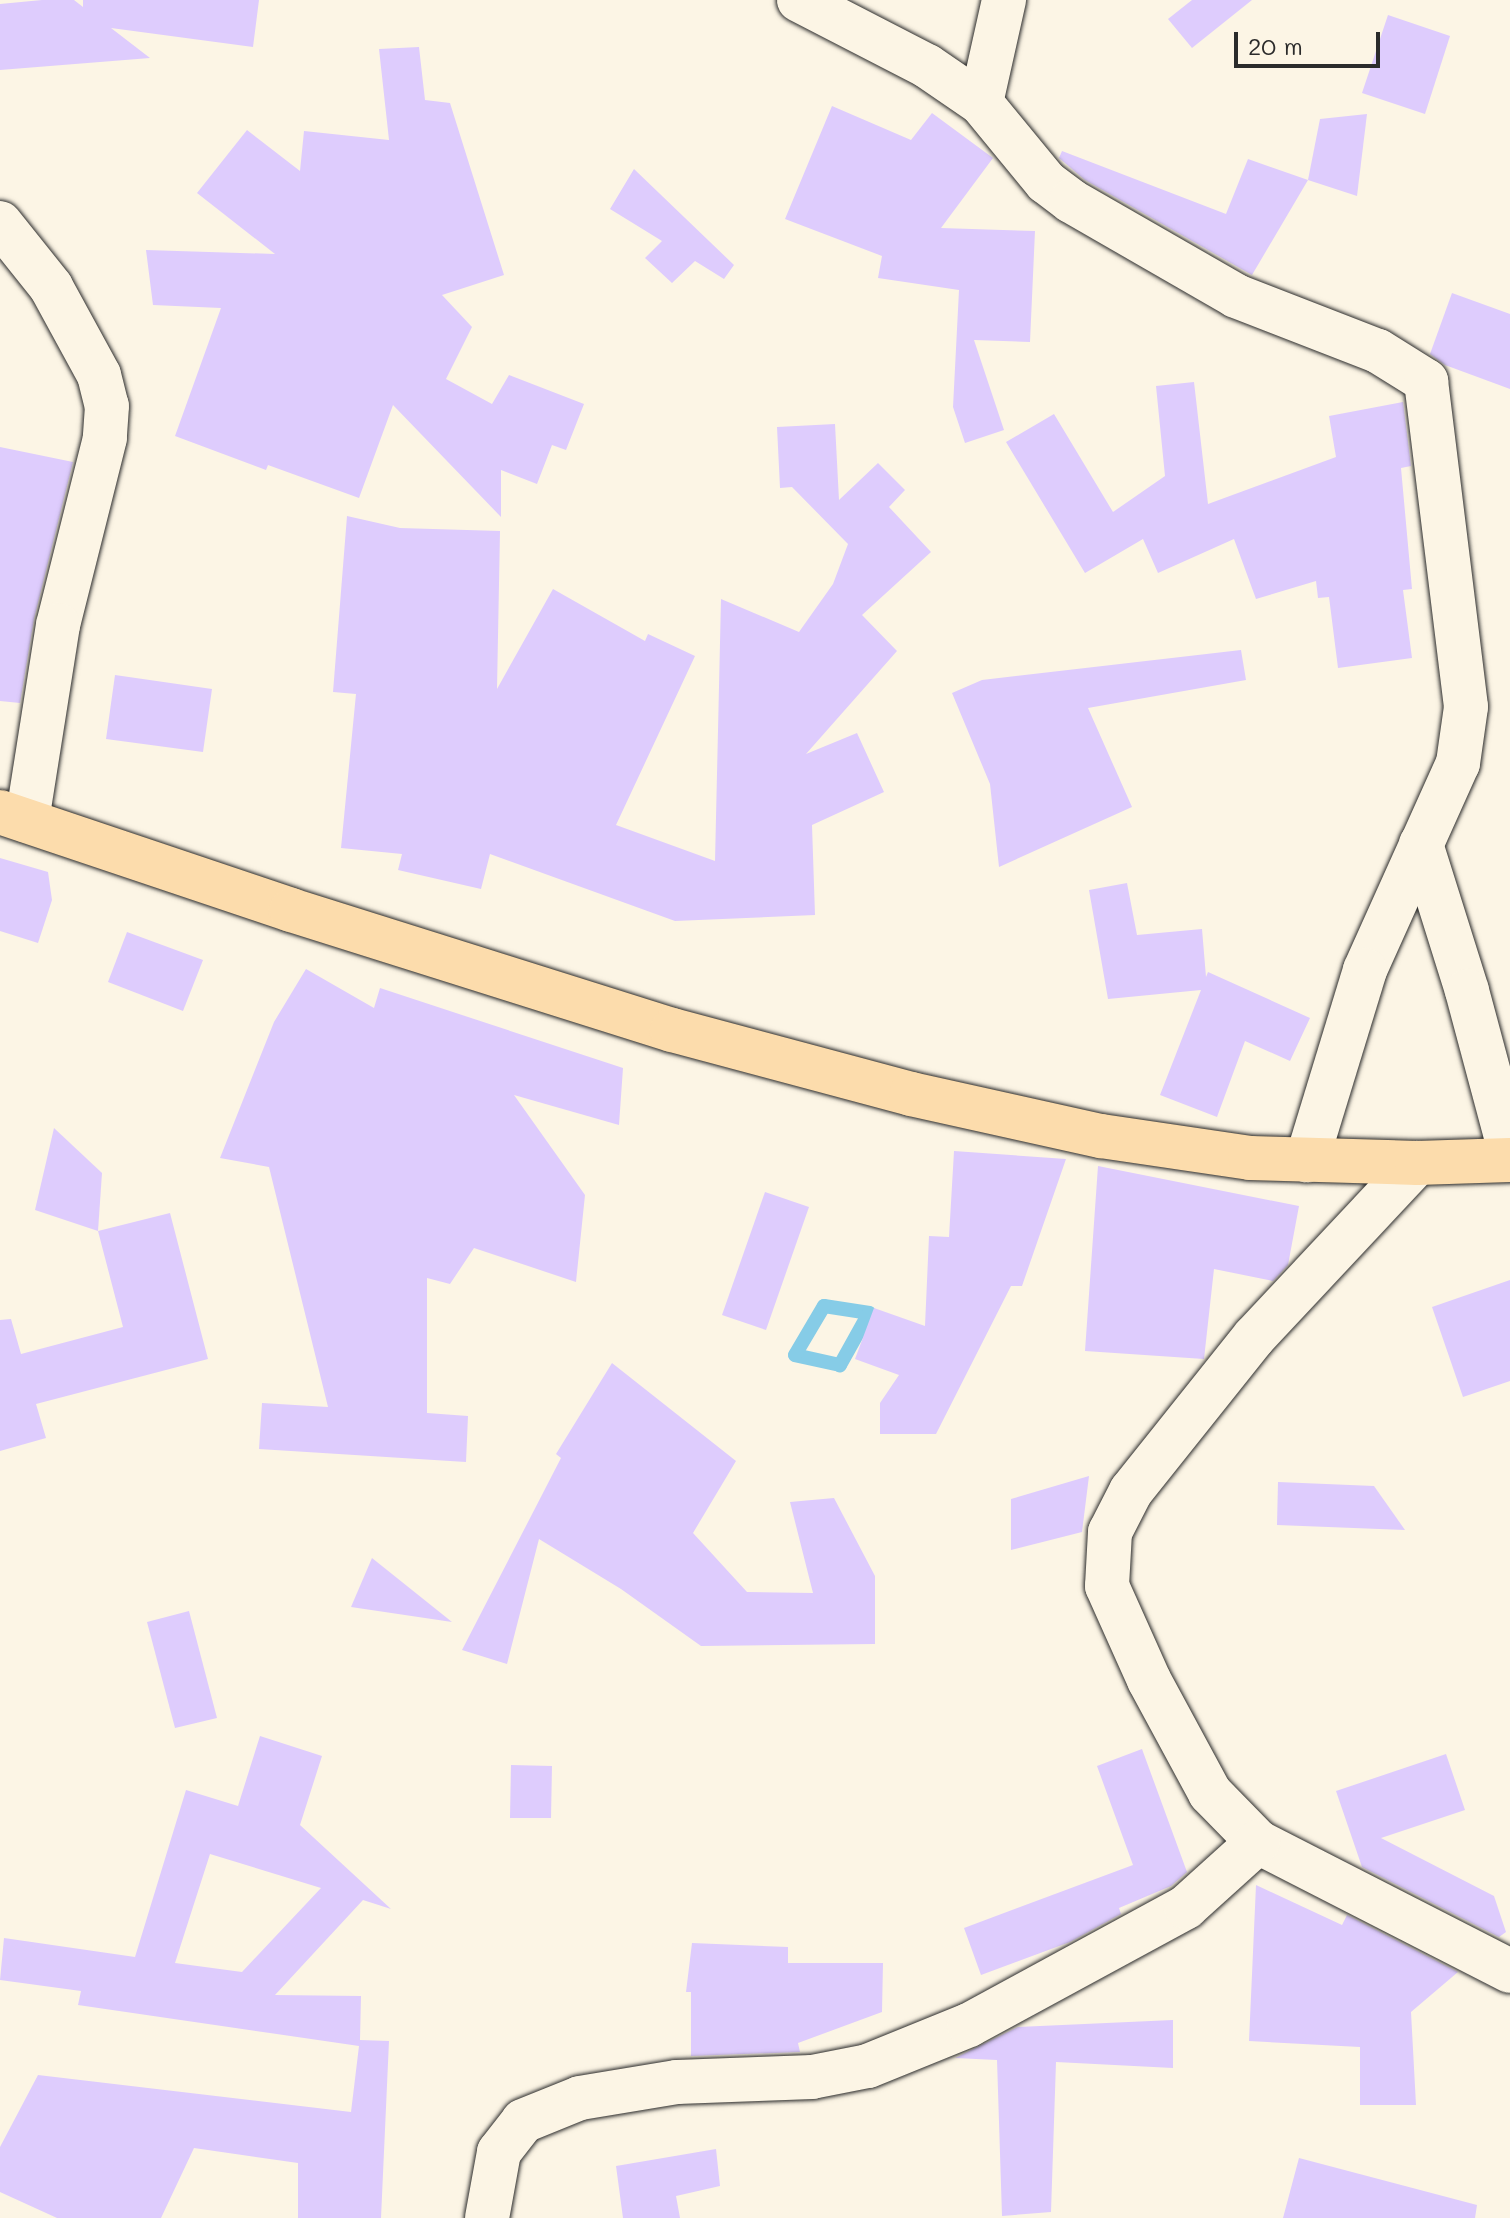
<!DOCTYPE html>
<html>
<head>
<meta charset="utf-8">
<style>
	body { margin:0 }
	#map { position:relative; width:1510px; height:2218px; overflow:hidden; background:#fcf5e5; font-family:Mali,sans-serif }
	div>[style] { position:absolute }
	.stream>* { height:14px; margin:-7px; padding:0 7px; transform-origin:7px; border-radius:7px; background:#86cce7 }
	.building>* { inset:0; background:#deccfd }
	.roads { filter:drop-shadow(0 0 2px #2b2b2b) drop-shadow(0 0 2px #2b2b2b) }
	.minor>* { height:44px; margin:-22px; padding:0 22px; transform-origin:22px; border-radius:22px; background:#fcf5e5 }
	.major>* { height:44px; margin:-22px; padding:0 22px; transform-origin:22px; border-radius:22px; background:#fcdcac }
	span { translate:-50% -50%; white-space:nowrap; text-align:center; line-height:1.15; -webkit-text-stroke:6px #fcf5e5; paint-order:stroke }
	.scale { position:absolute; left:1234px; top:32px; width:146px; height:36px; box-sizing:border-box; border:4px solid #2b2b2b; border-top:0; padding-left:10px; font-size:24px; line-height:28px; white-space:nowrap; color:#2b2b2b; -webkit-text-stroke:6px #fcf5e5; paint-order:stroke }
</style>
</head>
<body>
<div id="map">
	<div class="stream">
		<i style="left:824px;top:1306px;width:46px;rotate:8.8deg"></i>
		<i style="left:869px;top:1313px;width:60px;rotate:119.1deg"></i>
		<i style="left:840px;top:1365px;width:46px;rotate:-167.5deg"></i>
		<i style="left:795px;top:1355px;width:57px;rotate:-59.4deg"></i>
	</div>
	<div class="building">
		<i style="clip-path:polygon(42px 0,74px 0,83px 7px,83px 0,259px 0,253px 47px,111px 28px,150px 58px,0 70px,0 4px)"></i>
		<i style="clip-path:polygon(1192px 0,1252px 0,1192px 48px,1168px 19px)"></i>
		<i style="clip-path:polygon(1388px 15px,1450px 36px,1425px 114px,1362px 93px)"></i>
		<i style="clip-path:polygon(419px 47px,425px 100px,450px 103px,504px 275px,442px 295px,472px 327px,446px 379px,492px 404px,509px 375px,584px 404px,566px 450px,552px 445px,537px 484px,501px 470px,501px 517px,393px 405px,359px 498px,268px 465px,266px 470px,175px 436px,221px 308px,153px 305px,146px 250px,275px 254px,197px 193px,247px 130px,300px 171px,304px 131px,389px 140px,379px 49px)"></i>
		<i style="clip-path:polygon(832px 106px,911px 140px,932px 113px,993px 158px,941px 228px,1035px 231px,1030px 342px,974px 340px,1004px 430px,965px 443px,953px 407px,959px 290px,878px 278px,882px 256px,785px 219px)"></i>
		<i style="clip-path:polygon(1367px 114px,1357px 196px,1308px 180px,1320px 119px)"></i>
		<i style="clip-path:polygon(1062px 151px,1226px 214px,1248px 159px,1308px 180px,1252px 275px,1085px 180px,1059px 158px)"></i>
		<i style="clip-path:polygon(634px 169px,734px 265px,724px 279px,695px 261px,672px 283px,645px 258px,662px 241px,610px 209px)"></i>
		<i style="clip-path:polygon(1452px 293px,1510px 314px,1510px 389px,1445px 365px,1430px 354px)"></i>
		<i style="clip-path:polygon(1194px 382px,1208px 504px,1336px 457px,1329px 416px,1403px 402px,1411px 466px,1401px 468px,1412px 589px,1403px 590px,1412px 658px,1338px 668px,1329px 597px,1318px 598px,1316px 581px,1256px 599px,1234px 539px,1158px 573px,1143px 539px,1085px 573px,1006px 442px,1054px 414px,1113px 512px,1165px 476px,1156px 386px)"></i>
		<i style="clip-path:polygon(835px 424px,839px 500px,878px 463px,905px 490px,889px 507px,931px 552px,862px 615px,897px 651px,806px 754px,857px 733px,884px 792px,812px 825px,815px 915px,675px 921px,490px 854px,481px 889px,398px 870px,402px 854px,341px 848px,356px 694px,333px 692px,347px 516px,400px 528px,500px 531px,497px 689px,553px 589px,645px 641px,648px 634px,695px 656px,616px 825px,715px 861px,721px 599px,799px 632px,833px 584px,848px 544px,792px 487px,780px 488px,777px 427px)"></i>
		<i style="clip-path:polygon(0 447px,73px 462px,34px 619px,20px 703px,0 701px)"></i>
		<i style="clip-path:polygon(1241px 650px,1246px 680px,1088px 708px,1132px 807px,999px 867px,990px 784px,952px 693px,982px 680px)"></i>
		<i style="clip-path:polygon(115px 675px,212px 689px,203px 752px,106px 739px)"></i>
		<i style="clip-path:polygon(0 858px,48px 872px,52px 900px,38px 943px,0 931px)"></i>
		<i style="clip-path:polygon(1127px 883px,1137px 935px,1202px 929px,1206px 977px,1208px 972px,1310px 1018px,1290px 1061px,1245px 1041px,1217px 1117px,1160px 1095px,1201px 990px,1108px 999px,1089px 890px)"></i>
		<i style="clip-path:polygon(127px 932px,203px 960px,183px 1011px,108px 982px)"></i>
		<i style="clip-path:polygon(306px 969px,374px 1008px,380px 988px,623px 1068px,619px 1125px,514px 1095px,585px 1195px,576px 1282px,474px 1248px,450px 1284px,427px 1278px,427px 1413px,468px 1416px,466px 1462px,259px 1449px,262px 1403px,328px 1407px,269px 1167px,220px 1158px,274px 1022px)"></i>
		<i style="clip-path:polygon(54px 1128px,102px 1173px,98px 1231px,35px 1210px)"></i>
		<i style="clip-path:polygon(954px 1151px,1066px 1159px,1022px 1286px,1011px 1286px,936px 1434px,880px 1434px,880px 1403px,899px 1375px,855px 1359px,874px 1308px,925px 1326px,929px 1236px,949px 1237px)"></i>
		<i style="clip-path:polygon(1098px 1166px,1299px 1206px,1288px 1265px,1273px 1281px,1214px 1269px,1204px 1359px,1085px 1351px)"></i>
		<i style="clip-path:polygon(765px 1192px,809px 1207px,766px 1330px,722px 1315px)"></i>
		<i style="clip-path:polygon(170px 1213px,208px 1359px,36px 1404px,46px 1438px,0 1451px,0 1320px,11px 1319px,21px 1354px,123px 1327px,98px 1231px)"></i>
		<i style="clip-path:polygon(1510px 1280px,1510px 1381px,1463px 1397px,1432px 1307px)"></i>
		<i style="clip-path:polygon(612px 1363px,736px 1461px,693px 1533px,747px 1592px,813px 1593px,790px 1502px,834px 1498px,875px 1576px,875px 1644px,701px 1646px,621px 1589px,539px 1539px,507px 1664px,462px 1650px,561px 1458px,556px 1454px)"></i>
		<i style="clip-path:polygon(1089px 1476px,1082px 1532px,1011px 1550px,1011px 1499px)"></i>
		<i style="clip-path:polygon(1278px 1482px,1374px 1486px,1405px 1530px,1277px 1525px)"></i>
		<i style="clip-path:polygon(372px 1558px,452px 1622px,351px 1607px)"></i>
		<i style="clip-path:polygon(189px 1611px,217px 1718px,175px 1728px,147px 1622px)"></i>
		<i style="clip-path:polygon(evenodd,260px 1736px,322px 1756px,300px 1825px,391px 1909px,363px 1900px,275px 1995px,361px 1996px,360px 2040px,389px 2041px,381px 2218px,298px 2218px,298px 2163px,194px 2148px,161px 2218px,57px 2218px,0 2192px,0 2147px,38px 2075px,351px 2112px,359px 2046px,78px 2005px,81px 1991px,0 1980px,4px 1938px,135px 1957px,186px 1790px,238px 1806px,260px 1736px,210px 1854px,321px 1888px,242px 1972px,175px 1963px,210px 1854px)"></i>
		<i style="clip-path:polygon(1142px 1749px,1187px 1872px,1171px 1886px,1119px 1908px,1121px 1914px,1070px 1942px,981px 1975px,964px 1928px,1133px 1865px,1097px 1766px)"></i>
		<i style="clip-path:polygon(1446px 1754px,1465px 1810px,1381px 1838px,1494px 1896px,1506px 1932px,1499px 1937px,1362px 1867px,1336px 1791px)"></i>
		<i style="clip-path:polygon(511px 1765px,552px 1766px,551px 1818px,510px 1818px)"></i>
		<i style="clip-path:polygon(1256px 1885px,1342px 1925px,1347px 1915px,1458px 1972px,1411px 2012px,1416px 2105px,1360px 2105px,1360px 2047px,1249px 2041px)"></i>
		<i style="clip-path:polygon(692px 1943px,788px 1947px,788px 1963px,883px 1963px,882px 2012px,798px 2043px,800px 2052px,691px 2056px,691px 1992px,686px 1992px)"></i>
		<i style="clip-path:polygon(1173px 2020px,1173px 2068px,1056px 2062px,1051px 2212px,1002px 2216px,997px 2060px,955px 2058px,1018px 2027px)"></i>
		<i style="clip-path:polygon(716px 2149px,720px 2186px,676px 2196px,680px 2218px,623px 2218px,616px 2166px)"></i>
		<i style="clip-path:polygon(1299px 2158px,1477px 2205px,1475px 2218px,1283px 2218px)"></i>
	</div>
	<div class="roads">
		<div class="minor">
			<i style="left:799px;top:0;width:144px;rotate:27.3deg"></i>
			<i style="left:927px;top:66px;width:65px;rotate:34.4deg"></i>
			<i style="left:981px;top:103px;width:102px;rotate:50.6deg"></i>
			<i style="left:1046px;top:182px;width:31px;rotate:37deg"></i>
			<i style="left:1071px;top:201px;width:190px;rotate:29.9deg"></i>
			<i style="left:1236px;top:296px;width:152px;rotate:21.2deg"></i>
			<i style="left:1378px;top:351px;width:57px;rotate:32deg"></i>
			<i style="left:1426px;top:381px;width:328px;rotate:83deg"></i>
			<i style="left:1466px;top:707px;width:57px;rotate:98.1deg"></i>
			<i style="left:1458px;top:763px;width:227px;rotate:114.2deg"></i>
			<i style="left:1365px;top:970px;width:199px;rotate:107deg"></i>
			<i style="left:981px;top:103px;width:106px;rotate:-77.4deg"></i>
			<i style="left:0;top:223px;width:82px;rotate:51.4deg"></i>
			<i style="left:51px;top:287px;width:100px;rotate:61.4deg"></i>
			<i style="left:99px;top:375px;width:32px;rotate:76deg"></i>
			<i style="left:107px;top:406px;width:32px;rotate:94deg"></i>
			<i style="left:105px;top:438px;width:193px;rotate:104.1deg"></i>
			<i style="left:58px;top:625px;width:198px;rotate:99deg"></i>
			<i style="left:1421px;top:844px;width:154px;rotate:72.6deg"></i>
			<i style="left:1467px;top:991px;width:167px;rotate:75deg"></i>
			<i style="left:1417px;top:1163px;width:238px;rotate:133.1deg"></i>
			<i style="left:1254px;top:1337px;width:197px;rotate:128.6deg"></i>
			<i style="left:1131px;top:1491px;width:46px;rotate:117.1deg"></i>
			<i style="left:1110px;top:1532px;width:54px;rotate:93.2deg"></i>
			<i style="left:1107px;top:1586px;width:103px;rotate:65.9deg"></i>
			<i style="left:1149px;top:1680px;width:128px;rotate:61.6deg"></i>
			<i style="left:1210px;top:1793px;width:69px;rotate:45.6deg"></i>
			<i style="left:1258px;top:1842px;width:283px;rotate:27.1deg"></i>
			<i style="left:487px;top:2218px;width:67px;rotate:-79.7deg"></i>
			<i style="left:499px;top:2152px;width:39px;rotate:-52deg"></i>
			<i style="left:523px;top:2121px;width:61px;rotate:-22deg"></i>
			<i style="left:580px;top:2098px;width:98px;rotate:-9.4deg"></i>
			<i style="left:677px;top:2082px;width:135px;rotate:-2.1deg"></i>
			<i style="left:812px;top:2077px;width:57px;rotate:-11.1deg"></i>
			<i style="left:868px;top:2066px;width:109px;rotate:-22.1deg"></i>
			<i style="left:969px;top:2025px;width:247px;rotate:-28.5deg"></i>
			<i style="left:1186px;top:1907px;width:97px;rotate:-42.1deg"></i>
		</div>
		<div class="major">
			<i style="left:0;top:812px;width:307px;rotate:18.6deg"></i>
			<i style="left:291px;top:910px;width:399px;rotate:17.5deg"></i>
			<i style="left:672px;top:1030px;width:247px;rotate:15deg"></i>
			<i style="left:911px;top:1094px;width:195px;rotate:12.5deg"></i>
			<i style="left:1101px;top:1136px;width:151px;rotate:8.4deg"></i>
			<i style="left:1250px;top:1158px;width:167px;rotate:1.7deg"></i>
			<i style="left:1417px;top:1163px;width:93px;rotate:-1.8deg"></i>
		</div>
	</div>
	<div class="scale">20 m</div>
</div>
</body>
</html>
